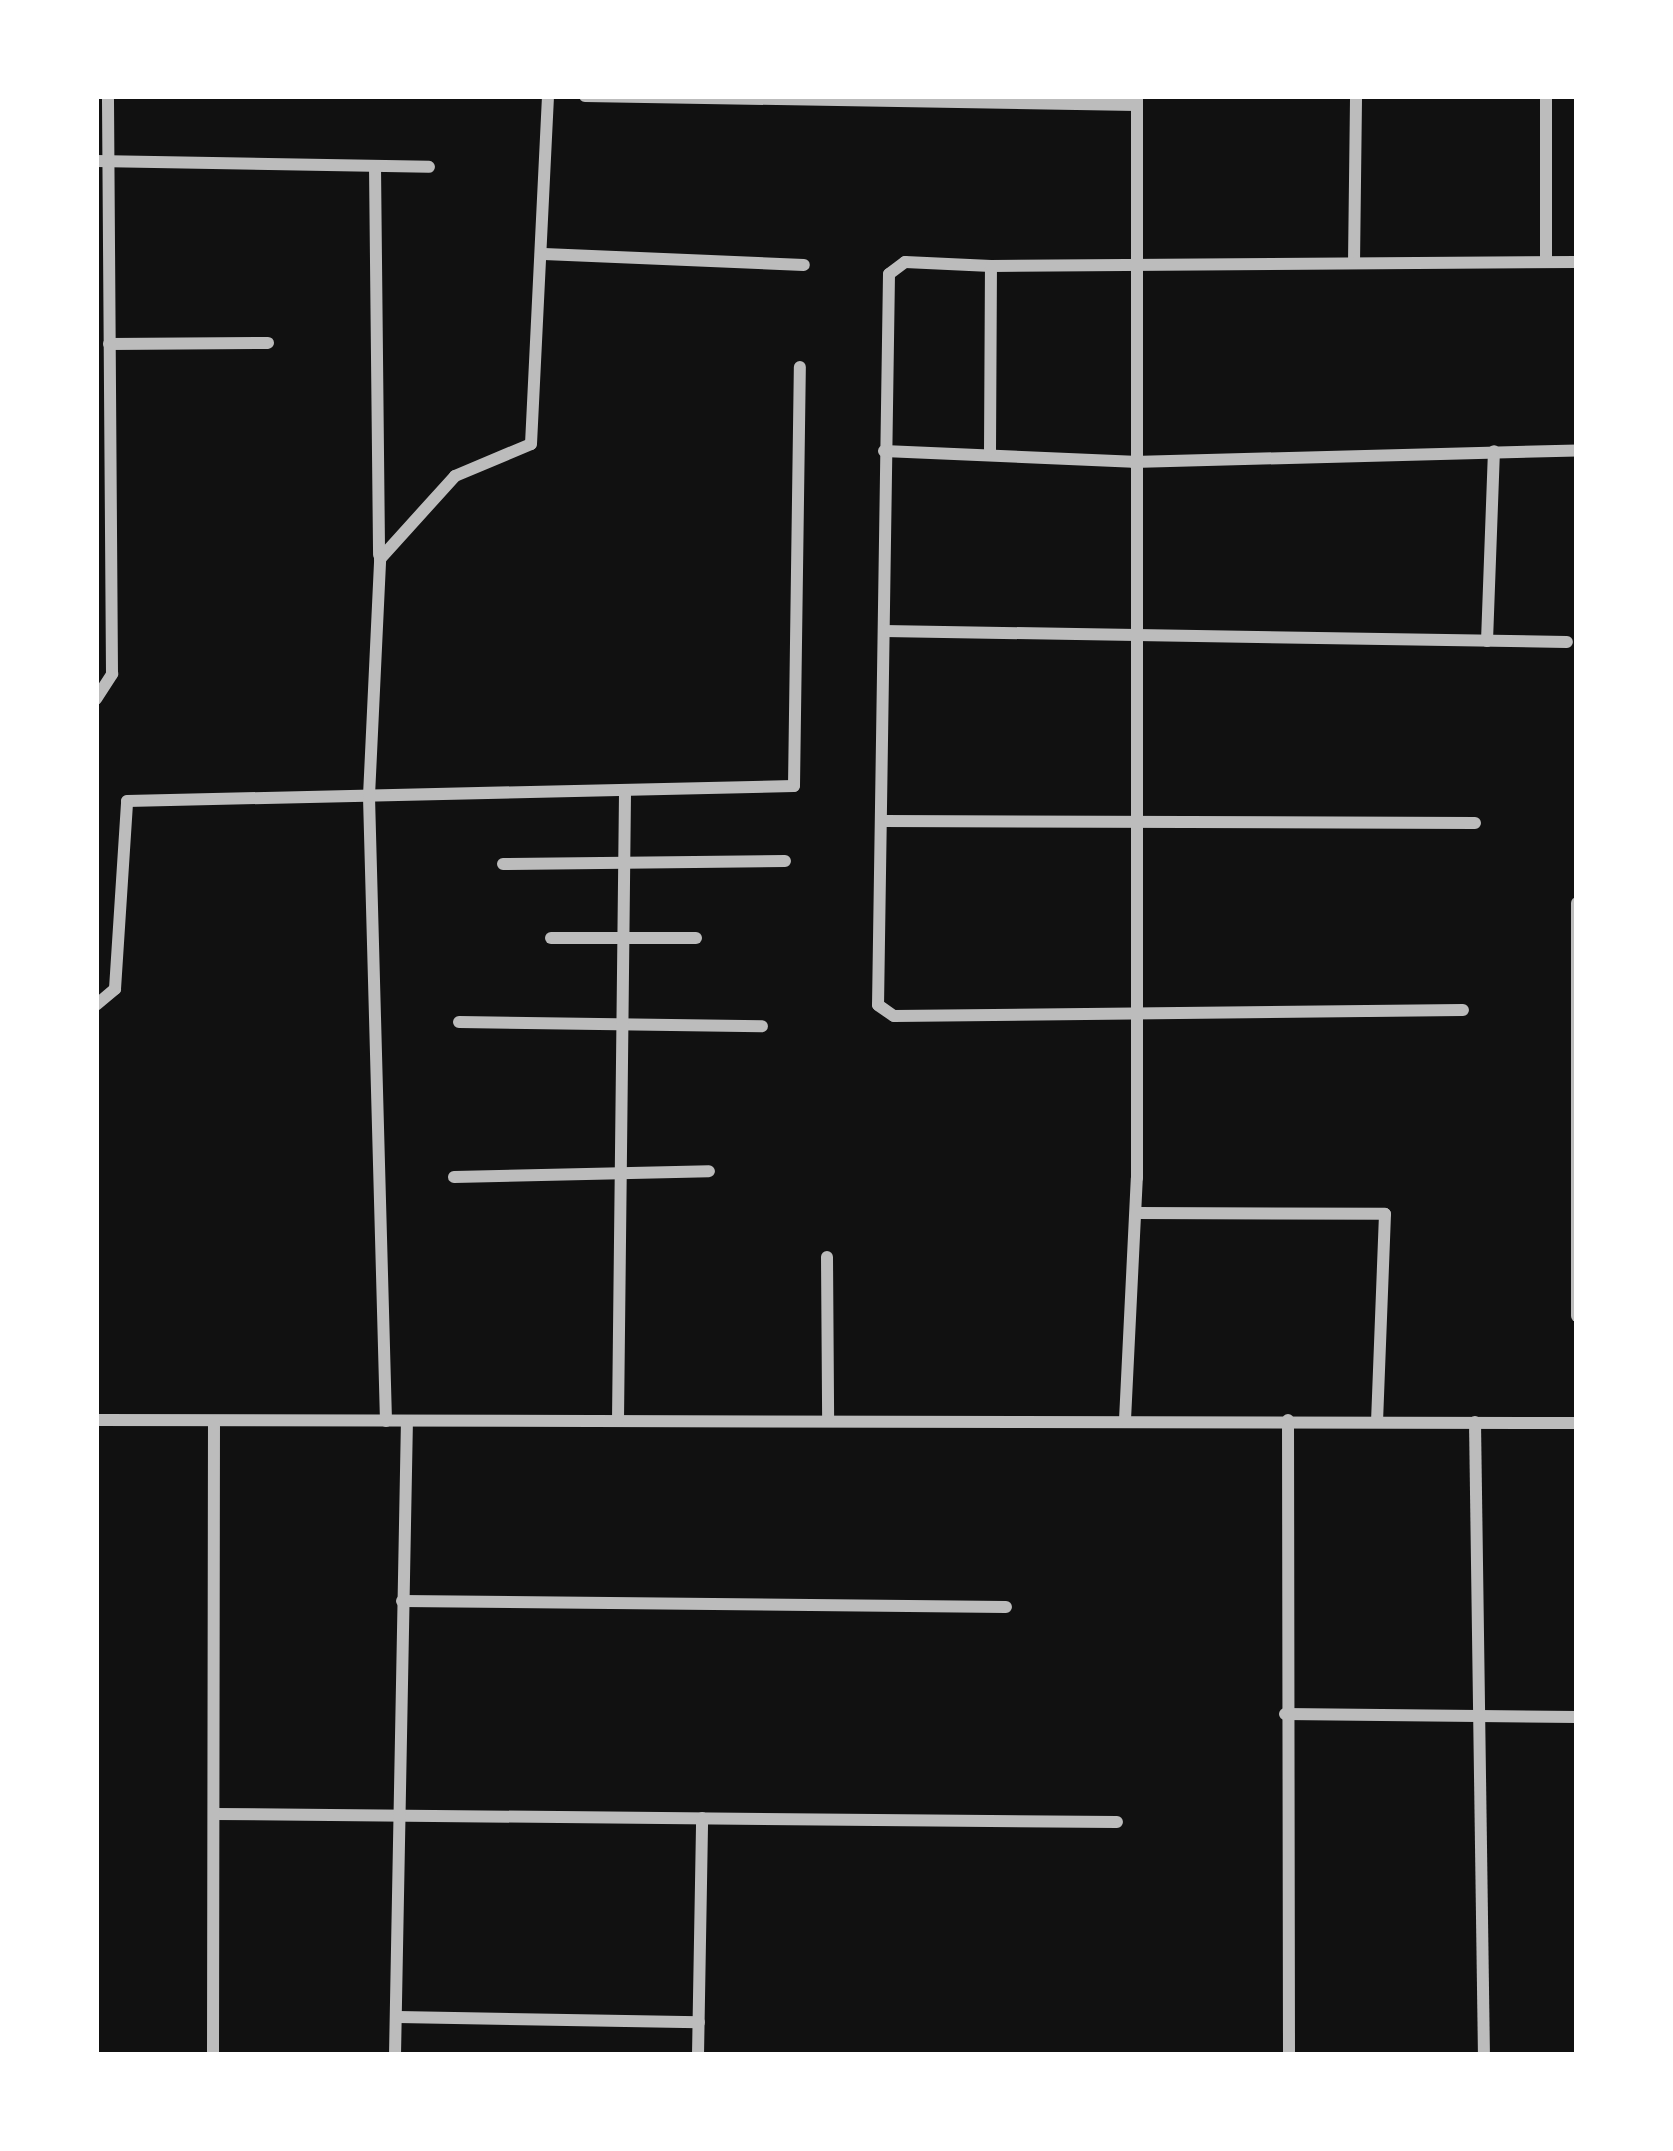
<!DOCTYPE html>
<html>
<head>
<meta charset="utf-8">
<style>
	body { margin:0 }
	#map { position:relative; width:1673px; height:2151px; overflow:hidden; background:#111; font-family:Raleway,sans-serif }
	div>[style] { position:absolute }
	.minor>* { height:12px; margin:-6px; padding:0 6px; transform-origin:6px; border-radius:6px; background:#bcbcbc }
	span { translate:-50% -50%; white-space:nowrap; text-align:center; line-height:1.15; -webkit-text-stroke:10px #fff; paint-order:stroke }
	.frame { position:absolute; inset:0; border:99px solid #fff; pointer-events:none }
</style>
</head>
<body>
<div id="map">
	<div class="minor">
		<i style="left:585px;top:96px;width:552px;rotate:0.93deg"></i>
		<i style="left:96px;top:161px;width:333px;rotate:1deg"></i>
		<i style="left:375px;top:166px;width:389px;rotate:89.4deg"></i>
		<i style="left:544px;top:254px;width:260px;rotate:2.4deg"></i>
		<i style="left:1546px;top:262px;width:166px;rotate:-90deg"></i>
		<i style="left:1354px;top:263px;width:167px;rotate:-89.3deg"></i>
		<i style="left:991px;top:266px;width:86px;rotate:-177.3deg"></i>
		<i style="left:905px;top:262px;width:20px;rotate:143deg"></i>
		<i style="left:889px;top:274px;width:731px;rotate:90.86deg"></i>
		<i style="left:878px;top:1005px;width:19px;rotate:35deg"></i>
		<i style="left:894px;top:1016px;width:569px;rotate:-0.6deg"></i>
		<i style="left:109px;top:344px;width:159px;rotate:-0.4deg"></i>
		<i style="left:884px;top:451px;width:249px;rotate:2.5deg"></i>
		<i style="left:1133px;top:462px;width:444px;rotate:-1.5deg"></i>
		<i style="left:990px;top:451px;width:185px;rotate:-89.7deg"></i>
		<i style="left:991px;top:266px;width:586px;rotate:-0.39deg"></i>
		<i style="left:884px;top:631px;width:683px;rotate:0.92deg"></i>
		<i style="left:1487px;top:641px;width:190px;rotate:-87.9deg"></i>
		<i style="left:96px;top:699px;width:30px;rotate:-57deg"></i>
		<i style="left:112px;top:674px;width:578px;rotate:-90.4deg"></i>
		<i style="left:884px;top:821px;width:591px;rotate:0.19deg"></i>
		<i style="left:503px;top:864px;width:282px;rotate:-0.6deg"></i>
		<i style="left:1577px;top:903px;width:413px;rotate:90deg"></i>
		<i style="left:551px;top:938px;width:145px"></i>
		<i style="left:96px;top:1005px;width:25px;rotate:-40deg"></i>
		<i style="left:115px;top:989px;width:188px;rotate:-86.3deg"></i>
		<i style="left:127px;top:801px;width:667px;rotate:-1.29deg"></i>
		<i style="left:794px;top:786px;width:419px;rotate:-89.2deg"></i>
		<i style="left:459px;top:1022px;width:303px;rotate:0.8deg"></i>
		<i style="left:454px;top:1177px;width:255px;rotate:-1.3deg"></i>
		<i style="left:1136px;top:1213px;width:249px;rotate:0.2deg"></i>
		<i style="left:1385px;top:1214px;width:207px;rotate:92.2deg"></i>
		<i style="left:827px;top:1257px;width:163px;rotate:89.6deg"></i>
		<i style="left:96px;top:1420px;width:1481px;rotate:0.12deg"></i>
		<i style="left:618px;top:1420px;width:630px;rotate:-89.36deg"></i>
		<i style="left:1125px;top:1420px;width:242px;rotate:-87.2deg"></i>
		<i style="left:1137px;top:1178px;width:1082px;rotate:-90deg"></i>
		<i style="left:1288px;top:1420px;width:635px;rotate:89.91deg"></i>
		<i style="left:386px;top:1421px;width:625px;rotate:-91.56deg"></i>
		<i style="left:369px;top:796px;width:237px;rotate:-87.3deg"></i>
		<i style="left:380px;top:559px;width:112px;rotate:-47.9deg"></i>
		<i style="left:455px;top:476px;width:82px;rotate:-22.8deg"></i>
		<i style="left:531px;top:444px;width:348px;rotate:-87.2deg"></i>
		<i style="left:1475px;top:1422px;width:633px;rotate:89.19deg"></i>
		<i style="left:402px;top:1601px;width:604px;rotate:0.57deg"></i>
		<i style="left:1285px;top:1714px;width:292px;rotate:0.6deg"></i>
		<i style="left:214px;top:1814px;width:903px;rotate:0.51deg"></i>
		<i style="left:398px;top:2017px;width:301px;rotate:1deg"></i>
		<i style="left:213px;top:2055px;width:634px;rotate:-89.91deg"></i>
		<i style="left:395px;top:2055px;width:634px;rotate:-88.92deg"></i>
		<i style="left:698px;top:2055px;width:237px;rotate:-89deg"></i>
	</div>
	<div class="frame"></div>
</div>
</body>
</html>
